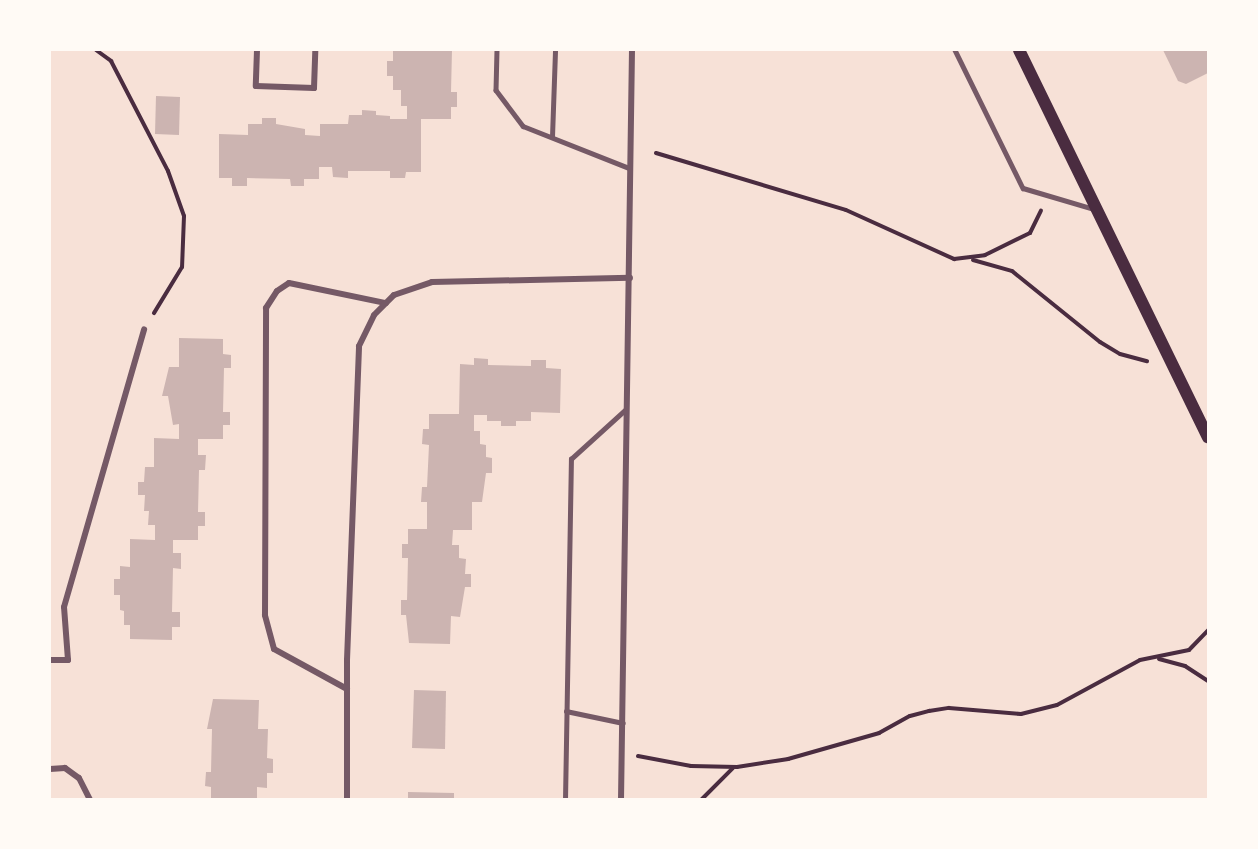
<!DOCTYPE html>
<html>
<head>
<meta charset="utf-8">
<style>
	body { margin:0 }
	#map { position:relative; width:1258px; height:849px; overflow:hidden; background:#f7e1d7; font-family:"Open Sans",sans-serif }
	div>[style] { position:absolute }
	.building>* { inset:0; background:#ccb4b1 }
	.path>* { height:4px; margin:-2px; padding:0 2px; transform-origin:2px; border-radius:2px; background:#4a2c40 }
	.service>* { height:4.5px; margin:-2.25px; padding:0 2.25px; transform-origin:2.25px; border-radius:2.25px; background:#755966 }
	.minor>* { height:6px; margin:-3px; padding:0 3px; transform-origin:3px; border-radius:3px; background:#755966 }
	.secondary>* { height:12px; margin:-6px; padding:0 6px; transform-origin:6px; border-radius:6px; background:#4a2c40 }
	span { translate:-50% -50%; white-space:nowrap; text-align:center; line-height:1.15; -webkit-text-stroke:4.5px #fffaf5; paint-order:stroke }
	.frame { position:absolute; inset:0; border:51px solid #fffaf5; pointer-events:none }
</style>
</head>
<body>
<div id="map">
	<div class="building">
		<i style="clip-path:polygon(393px 50px,452px 50px,451px 92px,457px 92px,457px 107px,451px 107px,451px 119px,421px 119px,421px 172px,406px 172px,405px 178px,390px 178px,390px 171px,348px 171px,348px 178px,333px 177px,332px 167px,319px 167px,319px 179px,304px 179px,304px 186px,291px 186px,290px 179px,247px 178px,247px 186px,232px 186px,232px 178px,219px 178px,219px 134px,248px 135px,248px 124px,262px 124px,262px 118px,276px 118px,276px 124px,305px 129px,305px 135px,320px 136px,320px 124px,348px 124px,349px 115px,362px 115px,362px 110px,376px 111px,376px 115px,390px 116px,390px 119px,407px 119px,407px 106px,401px 106px,401px 90px,393px 90px,393px 76px,387px 76px,387px 61px,393px 61px)"></i>
		<i style="clip-path:polygon(1163px 50px,1208px 50px,1208px 73px,1186px 84px,1178px 81px)"></i>
		<i style="clip-path:polygon(156px 96px,180px 97px,179px 135px,155px 134px)"></i>
		<i style="clip-path:polygon(179px 338px,223px 339px,223px 354px,231px 355px,231px 368px,224px 368px,223px 412px,230px 412px,230px 425px,223px 425px,223px 439px,198px 439px,198px 455px,206px 455px,205px 470px,199px 470px,198px 512px,205px 512px,205px 526px,198px 526px,198px 540px,173px 540px,173px 553px,181px 553px,181px 569px,173px 568px,172px 612px,180px 612px,180px 627px,172px 627px,172px 640px,130px 639px,130px 625px,124px 625px,124px 611px,120px 610px,120px 595px,114px 595px,114px 579px,120px 579px,120px 566px,130px 567px,130px 539px,155px 540px,155px 525px,148px 525px,149px 511px,144px 511px,145px 495px,138px 495px,138px 482px,144px 482px,145px 467px,154px 467px,154px 438px,179px 439px,179px 424px,173px 425px,168px 396px,162px 396px,169px 367px,179px 367px)"></i>
		<i style="clip-path:polygon(474px 358px,488px 359px,488px 365px,531px 366px,531px 360px,546px 360px,546px 368px,561px 369px,560px 413px,531px 412px,531px 421px,516px 421px,516px 426px,501px 426px,501px 421px,487px 421px,487px 415px,474px 415px,474px 431px,480px 431px,480px 444px,486px 445px,486px 457px,492px 458px,492px 473px,486px 473px,482px 502px,472px 502px,472px 530px,453px 530px,452px 545px,459px 545px,459px 558px,466px 559px,465px 574px,471px 574px,471px 587px,465px 587px,460px 617px,451px 616px,450px 644px,409px 643px,406px 615px,401px 615px,401px 600px,407px 600px,408px 558px,402px 558px,402px 544px,408px 544px,408px 529px,427px 529px,427px 502px,421px 502px,422px 487px,427px 487px,429px 445px,422px 444px,423px 429px,429px 429px,429px 414px,459px 414px,460px 364px,474px 365px)"></i>
		<i style="clip-path:polygon(414px 690px,446px 691px,445px 749px,412px 748px)"></i>
		<i style="clip-path:polygon(213px 699px,259px 700px,258px 729px,268px 729px,267px 758px,273px 759px,273px 773px,267px 773px,267px 788px,257px 787px,257px 800px,211px 800px,211px 787px,205px 786px,206px 772px,211px 772px,212px 729px,207px 729px)"></i>
		<i style="clip-path:polygon(408px 792px,454px 793px,454px 800px,408px 800px)"></i>
	</div>
	<div class="path">
		<i style="left:96px;top:50px;width:19px;rotate:36deg"></i>
		<i style="left:111px;top:61px;width:124px;rotate:62.6deg"></i>
		<i style="left:168px;top:171px;width:48px;rotate:70.4deg"></i>
		<i style="left:184px;top:216px;width:51px;rotate:92.2deg"></i>
		<i style="left:182px;top:267px;width:54px;rotate:121.3deg"></i>
		<i style="left:656px;top:153px;width:198px;rotate:16.7deg"></i>
		<i style="left:846px;top:210px;width:119px;rotate:24.4deg"></i>
		<i style="left:954px;top:259px;width:31px;rotate:-7deg"></i>
		<i style="left:985px;top:255px;width:50px;rotate:-26.1deg"></i>
		<i style="left:1030px;top:233px;width:25px;rotate:-64deg"></i>
		<i style="left:973px;top:260px;width:41px;rotate:15.8deg"></i>
		<i style="left:1012px;top:271px;width:113px;rotate:38.9deg"></i>
		<i style="left:1100px;top:342px;width:23px;rotate:31deg"></i>
		<i style="left:1120px;top:354px;width:28px;rotate:15deg"></i>
		<i style="left:1159px;top:659px;width:27px;rotate:15deg"></i>
		<i style="left:1185px;top:666px;width:27px;rotate:33deg"></i>
		<i style="left:638px;top:756px;width:54px;rotate:10.7deg"></i>
		<i style="left:691px;top:766px;width:46px;rotate:1.2deg"></i>
		<i style="left:737px;top:767px;width:52px;rotate:-8.9deg"></i>
		<i style="left:788px;top:759px;width:95px;rotate:-15.9deg"></i>
		<i style="left:879px;top:733px;width:35px;rotate:-29deg"></i>
		<i style="left:910px;top:716px;width:20px;rotate:-15deg"></i>
		<i style="left:929px;top:711px;width:20px;rotate:-9deg"></i>
		<i style="left:949px;top:708px;width:72px;rotate:4.8deg"></i>
		<i style="left:1021px;top:714px;width:37px;rotate:-14deg"></i>
		<i style="left:1057px;top:705px;width:94px;rotate:-28.5deg"></i>
		<i style="left:1140px;top:660px;width:50px;rotate:-11.5deg"></i>
		<i style="left:1189px;top:650px;width:28px;rotate:-46deg"></i>
		<i style="left:701px;top:800px;width:45px;rotate:-45deg"></i>
	</div>
	<div class="service">
		<i style="left:497px;top:50px;width:40px;rotate:91.4deg"></i>
		<i style="left:496px;top:90px;width:45px;rotate:53.1deg"></i>
		<i style="left:523px;top:126px;width:114px;rotate:21.6deg"></i>
		<i style="left:955px;top:50px;width:154px;rotate:63.8deg"></i>
		<i style="left:1023px;top:188px;width:74px;rotate:16.5deg"></i>
		<i style="left:552px;top:137px;width:87px;rotate:-88deg"></i>
		<i style="left:566px;top:711px;width:58px;rotate:11.9deg"></i>
		<i style="left:565px;top:800px;width:341px;rotate:-89deg"></i>
		<i style="left:571px;top:459px;width:74px;rotate:-42.3deg"></i>
	</div>
	<div class="minor">
		<i style="left:257px;top:50px;width:36px;rotate:92deg"></i>
		<i style="left:256px;top:86px;width:58px;rotate:2deg"></i>
		<i style="left:314px;top:88px;width:38px;rotate:-88deg"></i>
		<i style="left:50px;top:660px;width:18px"></i>
		<i style="left:68px;top:660px;width:53px;rotate:-94.3deg"></i>
		<i style="left:64px;top:607px;width:289px;rotate:-73.9deg"></i>
		<i style="left:347px;top:689px;width:83px;rotate:-151.3deg"></i>
		<i style="left:274px;top:649px;width:35px;rotate:-105deg"></i>
		<i style="left:265px;top:615px;width:307px;rotate:-89.8deg"></i>
		<i style="left:266px;top:308px;width:20px;rotate:-57deg"></i>
		<i style="left:277px;top:291px;width:14px;rotate:-34deg"></i>
		<i style="left:289px;top:283px;width:99px;rotate:11.7deg"></i>
		<i style="left:50px;top:769px;width:15px;rotate:-4deg"></i>
		<i style="left:65px;top:768px;width:17px;rotate:36deg"></i>
		<i style="left:79px;top:778px;width:25px;rotate:63deg"></i>
		<i style="left:347px;top:800px;width:140px;rotate:-90deg"></i>
		<i style="left:347px;top:660px;width:314px;rotate:-87.8deg"></i>
		<i style="left:359px;top:346px;width:34px;rotate:-64deg"></i>
		<i style="left:374px;top:315px;width:28px;rotate:-45deg"></i>
		<i style="left:394px;top:295px;width:40px;rotate:-18.9deg"></i>
		<i style="left:432px;top:282px;width:198px;rotate:-1.2deg"></i>
		<i style="left:621px;top:800px;width:750px;rotate:-89.16deg"></i>
	</div>
	<div class="secondary">
		<i style="left:1019px;top:50px;width:431px;rotate:64deg"></i>
	</div>
	<div class="frame"></div>
</div>
</body>
</html>
